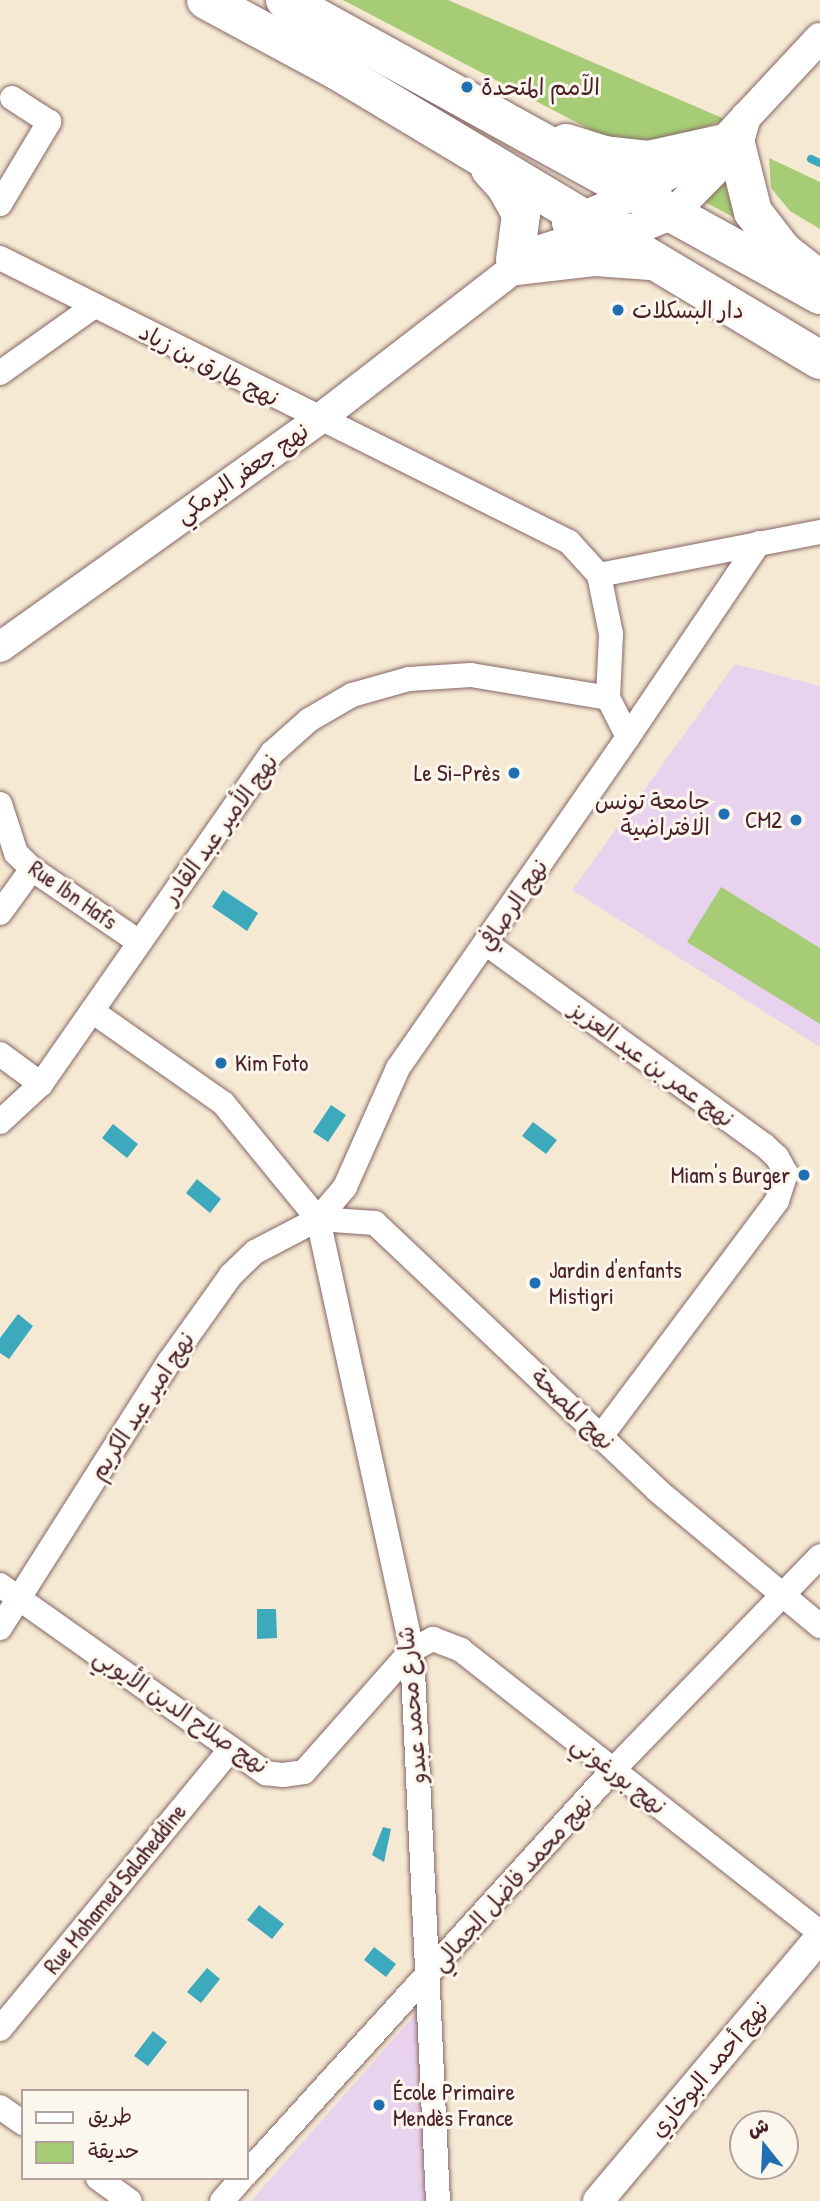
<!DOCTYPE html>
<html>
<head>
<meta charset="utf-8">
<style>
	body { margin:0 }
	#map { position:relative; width:820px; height:2201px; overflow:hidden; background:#f6e9d3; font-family:"Patrick Hand","Playpen Sans Arabic",sans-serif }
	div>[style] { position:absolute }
	.built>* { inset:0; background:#e9d2ed }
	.green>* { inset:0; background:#a6cc76 }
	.water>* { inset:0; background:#3da9bd }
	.stream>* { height:8px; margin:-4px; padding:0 4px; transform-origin:4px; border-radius:4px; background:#3da9bd }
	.roads { filter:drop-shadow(0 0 2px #866666) drop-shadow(0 0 2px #866666) }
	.minor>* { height:24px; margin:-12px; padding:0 12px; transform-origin:12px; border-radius:12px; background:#fff }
	.tertiary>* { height:30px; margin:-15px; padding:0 15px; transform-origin:15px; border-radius:15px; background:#fff }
	.trunk>* { height:38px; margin:-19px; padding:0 19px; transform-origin:19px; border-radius:19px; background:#fff }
	.dots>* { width:19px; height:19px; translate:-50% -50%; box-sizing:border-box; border:4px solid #fbf7ec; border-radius:50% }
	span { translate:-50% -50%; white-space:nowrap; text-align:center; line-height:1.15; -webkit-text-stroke:6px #fbf7ec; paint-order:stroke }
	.poi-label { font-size:23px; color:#4a1f2b }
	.left { translate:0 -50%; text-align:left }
	.right { translate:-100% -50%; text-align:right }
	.street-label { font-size:23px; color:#4a1f2b }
	.legend { position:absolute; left:21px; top:2089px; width:228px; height:91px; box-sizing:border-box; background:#fbf7ec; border:2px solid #b4a19f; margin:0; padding:9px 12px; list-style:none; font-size:21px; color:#4a1f2b }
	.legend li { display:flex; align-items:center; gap:14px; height:35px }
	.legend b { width:35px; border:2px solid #b4a19f }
	.north { position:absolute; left:729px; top:2110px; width:70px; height:70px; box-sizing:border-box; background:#fbf7ec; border:2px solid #b4a19f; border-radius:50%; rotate:342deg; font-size:19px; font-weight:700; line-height:28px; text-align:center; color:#4a1f2b }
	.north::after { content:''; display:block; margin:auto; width:24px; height:32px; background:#1f6fb2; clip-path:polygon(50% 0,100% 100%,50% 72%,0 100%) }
</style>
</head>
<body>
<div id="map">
	<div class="built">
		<i style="clip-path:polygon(735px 664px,820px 686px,820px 1047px,572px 890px)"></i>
		<i style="clip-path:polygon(419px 2010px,425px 2201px,251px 2201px)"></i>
	</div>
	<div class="green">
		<i style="clip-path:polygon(343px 0,448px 0,727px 120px,654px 143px,618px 144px)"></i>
		<i style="clip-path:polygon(769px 158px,820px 182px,820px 229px,790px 211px,771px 188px)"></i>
		<i style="clip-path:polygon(724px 181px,735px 218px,703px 201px)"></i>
		<i style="clip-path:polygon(721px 887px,820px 948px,820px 1024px,687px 942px)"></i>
	</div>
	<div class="water">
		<i style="clip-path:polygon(223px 890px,258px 913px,247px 931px,212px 907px)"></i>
		<i style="clip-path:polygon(331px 1105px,346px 1115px,328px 1142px,313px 1132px)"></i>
		<i style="clip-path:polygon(533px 1122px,557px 1140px,546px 1154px,522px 1136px)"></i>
		<i style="clip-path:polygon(113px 1124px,138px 1144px,127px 1158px,102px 1138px)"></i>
		<i style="clip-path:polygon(197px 1179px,221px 1199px,210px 1213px,186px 1193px)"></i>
		<i style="clip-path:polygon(18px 1314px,33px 1326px,9px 1359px,0 1353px,0 1338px)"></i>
		<i style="clip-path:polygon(257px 1609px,276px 1609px,277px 1638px,257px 1639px)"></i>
		<i style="clip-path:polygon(383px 1827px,391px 1829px,384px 1862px,372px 1855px)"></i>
		<i style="clip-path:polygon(259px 1905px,284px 1924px,272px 1939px,247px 1920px)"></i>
		<i style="clip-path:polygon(374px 1947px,396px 1964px,386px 1977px,364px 1960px)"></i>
		<i style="clip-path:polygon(207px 1968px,220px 1979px,201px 2003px,187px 1992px)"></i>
		<i style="clip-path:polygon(153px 2031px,167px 2042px,148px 2066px,134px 2056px)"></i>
	</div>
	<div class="stream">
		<i style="left:811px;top:159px;width:10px;rotate:24deg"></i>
	</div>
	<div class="roads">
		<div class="minor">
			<i style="left:0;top:204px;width:96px;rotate:-59.1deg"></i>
			<i style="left:49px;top:122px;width:44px;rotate:-147deg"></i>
			<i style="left:0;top:258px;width:636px;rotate:26.52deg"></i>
			<i style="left:569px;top:542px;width:45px;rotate:47.7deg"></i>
			<i style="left:0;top:373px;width:114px;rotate:-35.4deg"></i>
			<i style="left:599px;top:575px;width:225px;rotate:-11deg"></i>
			<i style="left:628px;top:737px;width:234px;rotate:-56deg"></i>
			<i style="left:0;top:804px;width:52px;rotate:71.9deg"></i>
			<i style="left:16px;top:853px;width:23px;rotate:45deg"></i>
			<i style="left:32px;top:869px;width:130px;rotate:34.3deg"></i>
			<i style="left:0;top:913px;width:54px;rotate:-54deg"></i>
			<i style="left:487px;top:944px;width:342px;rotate:36deg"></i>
			<i style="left:764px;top:1145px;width:18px;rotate:43deg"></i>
			<i style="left:777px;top:1157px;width:18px;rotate:61deg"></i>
			<i style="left:786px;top:1173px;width:29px;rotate:108deg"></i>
			<i style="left:777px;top:1201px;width:294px;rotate:126.8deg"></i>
			<i style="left:92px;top:1011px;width:160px;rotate:35.1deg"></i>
			<i style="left:223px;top:1103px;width:150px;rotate:50.7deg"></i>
			<i style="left:318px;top:1219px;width:441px;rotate:77.7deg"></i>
			<i style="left:412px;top:1650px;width:552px;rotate:87.3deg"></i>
			<i style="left:0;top:1054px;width:51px;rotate:36.2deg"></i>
			<i style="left:0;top:1122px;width:56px;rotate:-42.8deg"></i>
			<i style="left:41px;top:1084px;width:404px;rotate:-55.1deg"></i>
			<i style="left:272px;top:753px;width:50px;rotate:-41.7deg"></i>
			<i style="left:309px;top:720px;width:50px;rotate:-30.2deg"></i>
			<i style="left:352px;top:695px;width:59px;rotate:-15.7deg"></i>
			<i style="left:409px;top:679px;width:62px;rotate:-3.7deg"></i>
			<i style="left:471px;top:675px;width:139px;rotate:9.5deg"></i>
			<i style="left:318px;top:1219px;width:57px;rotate:4deg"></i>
			<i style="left:375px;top:1223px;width:390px;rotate:43.4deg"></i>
			<i style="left:658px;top:1491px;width:211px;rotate:39.8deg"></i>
			<i style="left:0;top:1585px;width:326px;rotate:35.3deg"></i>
			<i style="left:266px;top:1773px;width:17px;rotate:7deg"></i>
			<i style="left:283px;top:1775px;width:21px;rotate:-8deg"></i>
			<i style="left:304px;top:1772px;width:163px;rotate:-48.5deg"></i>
			<i style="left:412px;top:1650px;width:24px;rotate:-28deg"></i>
			<i style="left:433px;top:1639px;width:30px;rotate:21deg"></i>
			<i style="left:461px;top:1650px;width:457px;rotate:38.2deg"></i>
			<i style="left:0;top:1628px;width:315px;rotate:-57.6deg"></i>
			<i style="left:169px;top:1362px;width:107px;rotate:-54.5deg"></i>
			<i style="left:231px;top:1275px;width:33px;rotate:-44deg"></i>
			<i style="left:255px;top:1252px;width:71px;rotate:-27.6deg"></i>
			<i style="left:318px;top:1219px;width:42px;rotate:-49.8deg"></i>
			<i style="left:345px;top:1187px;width:130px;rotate:-66deg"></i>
			<i style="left:398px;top:1068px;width:403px;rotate:-55.2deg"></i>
			<i style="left:628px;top:737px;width:44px;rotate:-117.1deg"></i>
			<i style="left:608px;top:698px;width:64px;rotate:-87.3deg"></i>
			<i style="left:611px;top:634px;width:60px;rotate:-101.5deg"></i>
			<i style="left:0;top:2029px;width:363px;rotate:-50.5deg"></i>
			<i style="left:0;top:2107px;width:28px;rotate:35deg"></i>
			<i style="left:247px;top:2173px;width:543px;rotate:-47.76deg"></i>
			<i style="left:612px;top:1771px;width:299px;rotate:-45.9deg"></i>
			<i style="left:98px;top:2178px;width:39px;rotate:36deg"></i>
			<i style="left:222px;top:2201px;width:30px;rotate:-49deg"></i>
		</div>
		<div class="tertiary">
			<i style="left:567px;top:223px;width:73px;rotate:-22.7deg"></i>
			<i style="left:634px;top:195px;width:101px;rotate:-30.4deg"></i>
			<i style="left:721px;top:144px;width:145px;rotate:-47deg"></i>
			<i style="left:0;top:647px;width:391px;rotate:-35.5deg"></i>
			<i style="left:318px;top:420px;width:277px;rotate:-37.7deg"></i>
			<i style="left:537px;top:251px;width:50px;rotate:-17.4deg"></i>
			<i style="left:585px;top:236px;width:58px;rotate:-9deg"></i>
			<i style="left:642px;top:227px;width:33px;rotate:-23deg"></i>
			<i style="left:672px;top:214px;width:93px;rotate:-45.4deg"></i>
			<i style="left:737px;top:148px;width:33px;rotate:-74deg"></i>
			<i style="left:598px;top:2201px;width:345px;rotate:-49.9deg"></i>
		</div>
		<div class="trunk">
			<i style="left:206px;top:0;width:148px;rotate:28.3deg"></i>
			<i style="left:336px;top:70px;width:564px;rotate:30.93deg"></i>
			<i style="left:285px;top:0;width:611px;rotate:28.87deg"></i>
			<i style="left:566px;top:143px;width:41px;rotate:17.1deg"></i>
			<i style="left:605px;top:155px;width:43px;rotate:6.6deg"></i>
			<i style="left:648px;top:160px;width:75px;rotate:-12.4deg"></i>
			<i style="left:737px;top:148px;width:66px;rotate:76deg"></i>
			<i style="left:753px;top:212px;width:49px;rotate:52.4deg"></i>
			<i style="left:783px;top:251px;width:34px;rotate:38deg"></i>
			<i style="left:490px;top:169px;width:24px;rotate:48deg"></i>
			<i style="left:506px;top:187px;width:31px;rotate:61deg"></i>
			<i style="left:521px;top:214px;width:46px;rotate:97.4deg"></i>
			<i style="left:518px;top:266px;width:78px;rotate:-6.7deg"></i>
			<i style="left:595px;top:257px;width:56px;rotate:4.1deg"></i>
		</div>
	</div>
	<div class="dots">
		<i style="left:467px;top:87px;background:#1f6fb2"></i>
		<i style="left:618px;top:310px;background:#1f6fb2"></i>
		<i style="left:514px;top:773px;background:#1f6fb2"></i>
		<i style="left:724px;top:814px;background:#1f6fb2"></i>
		<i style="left:796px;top:820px;background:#1f6fb2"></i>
		<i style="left:221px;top:1063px;background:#1f6fb2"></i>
		<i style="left:804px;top:1175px;background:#1f6fb2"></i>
		<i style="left:535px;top:1283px;background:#1f6fb2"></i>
		<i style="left:379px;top:2105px;background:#1f6fb2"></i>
	</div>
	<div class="poi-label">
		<span class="left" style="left:481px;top:87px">الآمم المتحدة</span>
		<span class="left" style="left:632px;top:310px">دار البسكلات</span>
		<span class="right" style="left:500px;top:773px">Le Si-Près</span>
		<span class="right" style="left:710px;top:814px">جامعة تونس<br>الافتراضية</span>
		<span class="right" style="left:782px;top:820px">CM2</span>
		<span class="left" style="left:235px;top:1063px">Kim Foto</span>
		<span class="right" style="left:790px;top:1175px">Miam's Burger</span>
		<span class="left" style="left:549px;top:1283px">Jardin d'enfants<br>Mistigri</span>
		<span class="left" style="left:393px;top:2105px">École Primaire<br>Mendès France</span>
	</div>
	<div class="street-label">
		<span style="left:209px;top:365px;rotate:27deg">نهج طارق بن زياد</span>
		<span style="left:242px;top:473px;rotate:-35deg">نهج جعفر البرمكي</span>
		<span style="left:220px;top:829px;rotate:-54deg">نهج الأمير عبد القادر</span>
		<span style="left:73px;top:895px;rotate:35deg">Rue Ibn Hafs</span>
		<span style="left:513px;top:905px;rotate:-56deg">نهج الرصافي</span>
		<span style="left:652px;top:1064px;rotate:36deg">نهج عمر بن عبد العزيز</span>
		<span style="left:142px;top:1406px;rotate:-57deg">نهج امير عبد الكريم</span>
		<span style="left:573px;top:1409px;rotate:44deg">نهج المصحة</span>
		<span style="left:412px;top:1705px;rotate:-95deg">شارع محمد عبدو</span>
		<span style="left:181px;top:1711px;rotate:34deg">نهج صلاح الدين الأيوبي</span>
		<span style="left:619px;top:1775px;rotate:38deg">نهج بورغوني</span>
		<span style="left:512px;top:1883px;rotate:-48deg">نهج محمد فاضل الجمالي</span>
		<span style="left:115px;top:1889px;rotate:-51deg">Rue Mohamed Salaheddine</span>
		<span style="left:709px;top:2069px;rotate:-50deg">نهج أحمد البوخاري</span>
	</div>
	<ul class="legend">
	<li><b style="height:9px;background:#fff"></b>طريق</li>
	<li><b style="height:19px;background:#a6cc76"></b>حديقة</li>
	</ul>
	<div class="north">ش</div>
</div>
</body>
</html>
